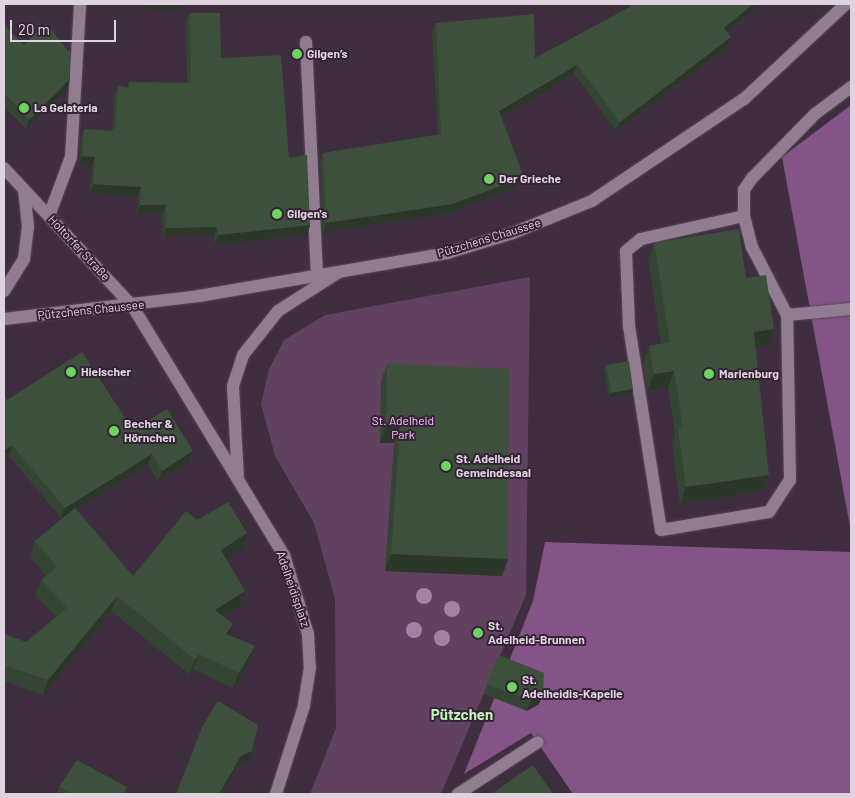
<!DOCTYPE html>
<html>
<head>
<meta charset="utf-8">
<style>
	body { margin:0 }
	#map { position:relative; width:855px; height:798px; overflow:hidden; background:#3f2d40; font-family:Barlow,sans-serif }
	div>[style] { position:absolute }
	.green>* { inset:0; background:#604260 }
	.forest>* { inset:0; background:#835485 }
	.roads { filter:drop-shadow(0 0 1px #5a495a) drop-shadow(0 0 1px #5a495a) }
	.lane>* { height:12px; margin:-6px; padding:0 6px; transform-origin:6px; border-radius:6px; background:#927c92 }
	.street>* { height:12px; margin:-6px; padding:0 6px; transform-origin:6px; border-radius:6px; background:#927c92 }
	.secondary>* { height:12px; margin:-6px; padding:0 6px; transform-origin:6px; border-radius:6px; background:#927c92 }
	.trees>* { width:16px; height:16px; margin:-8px; border-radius:50%; background:#a67fa7 }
	.wall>* { inset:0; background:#344533 }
	.shaded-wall>* { inset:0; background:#2b3829 }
	.building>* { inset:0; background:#3d503b }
	.dots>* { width:14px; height:14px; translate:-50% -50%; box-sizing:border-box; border:2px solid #352335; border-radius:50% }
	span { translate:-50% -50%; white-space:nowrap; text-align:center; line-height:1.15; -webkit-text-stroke:4px #352335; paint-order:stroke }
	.poi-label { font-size:12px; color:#dfd3df; font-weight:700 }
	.left { translate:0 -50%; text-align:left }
	.street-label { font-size:12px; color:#dfd3df }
	.park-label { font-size:12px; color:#fbc2fc }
	.quarter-label { font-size:15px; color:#bff5b7; font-weight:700 }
	.frame { position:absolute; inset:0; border:5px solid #dfd3df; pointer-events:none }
	.scale { position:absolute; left:10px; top:20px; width:106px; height:22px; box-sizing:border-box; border:2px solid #dfd3df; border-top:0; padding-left:6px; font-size:15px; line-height:18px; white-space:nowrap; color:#dfd3df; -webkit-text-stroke:4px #352335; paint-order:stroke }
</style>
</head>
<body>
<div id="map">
	<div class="green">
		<i style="clip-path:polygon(530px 277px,526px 595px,502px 651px,441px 794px,310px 794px,336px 728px,335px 599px,314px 523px,275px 456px,261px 404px,269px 369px,284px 340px,325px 315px)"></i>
	</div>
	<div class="forest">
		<i style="clip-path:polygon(851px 105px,851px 532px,782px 157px)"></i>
		<i style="clip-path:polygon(545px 542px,851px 552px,851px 794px,573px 794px,531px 733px,464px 774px,533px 601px)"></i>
	</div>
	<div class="roads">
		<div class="lane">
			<i style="left:306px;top:42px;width:234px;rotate:87.3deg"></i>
			<i style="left:851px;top:87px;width:45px;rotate:143.1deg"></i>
			<i style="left:815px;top:114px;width:90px;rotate:134.5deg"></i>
			<i style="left:752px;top:178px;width:14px;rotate:124deg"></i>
			<i style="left:744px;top:190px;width:26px;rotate:90deg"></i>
			<i style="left:744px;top:216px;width:32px;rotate:76deg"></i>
			<i style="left:752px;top:247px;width:76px;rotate:62.8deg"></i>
			<i style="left:787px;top:315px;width:64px;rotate:-5.4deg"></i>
			<i style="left:49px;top:216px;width:63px;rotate:-69.6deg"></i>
			<i style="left:71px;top:157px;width:153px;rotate:-86.6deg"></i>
			<i style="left:744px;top:216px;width:106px;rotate:167.4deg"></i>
			<i style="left:641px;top:239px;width:19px;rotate:141deg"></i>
			<i style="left:626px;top:251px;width:75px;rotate:87.7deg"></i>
			<i style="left:629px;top:326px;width:206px;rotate:81.1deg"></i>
			<i style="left:661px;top:530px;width:109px;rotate:-9.5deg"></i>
			<i style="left:769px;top:512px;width:38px;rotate:-57deg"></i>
			<i style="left:790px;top:480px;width:165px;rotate:-91deg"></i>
		</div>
		<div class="street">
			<i style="left:4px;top:168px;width:190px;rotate:47.1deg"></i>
			<i style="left:133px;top:307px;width:290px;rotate:58.7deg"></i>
			<i style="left:284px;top:555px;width:83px;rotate:73.1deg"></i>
			<i style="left:308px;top:634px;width:33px;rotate:87deg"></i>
			<i style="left:310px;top:667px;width:39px;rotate:99deg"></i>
			<i style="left:304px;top:706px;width:92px;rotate:107.7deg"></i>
			<i style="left:4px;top:291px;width:38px;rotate:-58deg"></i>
			<i style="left:24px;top:259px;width:32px;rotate:-83deg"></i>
			<i style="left:28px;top:227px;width:37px;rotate:-96deg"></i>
			<i style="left:238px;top:479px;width:93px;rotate:-93.1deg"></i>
			<i style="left:233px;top:386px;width:33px;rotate:-72deg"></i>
			<i style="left:243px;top:355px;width:56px;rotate:-51.5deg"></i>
			<i style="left:278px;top:311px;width:72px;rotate:-32.6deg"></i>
			<i style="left:458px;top:794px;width:95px;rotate:-33deg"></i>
		</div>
		<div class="secondary">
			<i style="left:4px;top:319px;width:196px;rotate:-6.7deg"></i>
			<i style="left:199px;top:296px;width:252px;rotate:-9.8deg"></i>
			<i style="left:447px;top:253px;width:69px;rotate:-16.9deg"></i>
			<i style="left:513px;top:233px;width:85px;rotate:-22.1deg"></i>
			<i style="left:592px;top:201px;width:183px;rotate:-33.9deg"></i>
			<i style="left:744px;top:99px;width:139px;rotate:-43deg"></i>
		</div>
	</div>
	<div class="trees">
		<i style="left:424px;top:596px"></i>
		<i style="left:452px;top:609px"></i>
		<i style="left:414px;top:630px"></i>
		<i style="left:442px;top:638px"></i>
	</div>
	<div class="wall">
		<i style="clip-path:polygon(627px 4px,760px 4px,727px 32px,731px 37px,728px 46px,616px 131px,574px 74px,501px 117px,520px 185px,450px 213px,323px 232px,320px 161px,323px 153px,438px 135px,432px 32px,436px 23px,535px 58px,630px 7px)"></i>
		<i style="clip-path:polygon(189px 13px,289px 158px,310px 225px,307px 235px,215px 245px,214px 236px,163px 237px,162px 214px,137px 214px,138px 196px,90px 193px,92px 166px,79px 165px,81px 138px,84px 129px,112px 131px,114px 96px,118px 86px,127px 87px,129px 82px,187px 83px,186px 22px)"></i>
		<i style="clip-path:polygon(4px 25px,67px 89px,26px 129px,4px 107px)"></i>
		<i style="clip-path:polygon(654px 243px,746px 278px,768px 346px,755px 348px,763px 491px,680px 504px,672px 444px,675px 434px,668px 388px,647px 391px,643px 363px,649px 346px,661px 344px,648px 259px)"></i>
		<i style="clip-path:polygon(387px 364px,508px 559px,502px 576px,385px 571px,394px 443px,380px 443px,381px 381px)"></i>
		<i style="clip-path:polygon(606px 365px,631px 394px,609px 398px,604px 370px)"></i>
		<i style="clip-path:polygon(4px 394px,7px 400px,133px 430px,193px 451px,189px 462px,158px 481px,148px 465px,76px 509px,133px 576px,197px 520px,247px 533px,242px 548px,226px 558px,245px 591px,240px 606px,224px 616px,229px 635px,255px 646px,250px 661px,233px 688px,193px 669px,190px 675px,111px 611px,43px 695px,4px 681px,4px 634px,26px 642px,56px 617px,35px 595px,41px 580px,46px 576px,30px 556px,35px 541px,66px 515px,61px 518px,9px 456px,4px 459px)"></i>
		<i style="clip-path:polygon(499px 655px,543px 694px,539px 704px,527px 711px,484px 694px)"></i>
		<i style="clip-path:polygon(59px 787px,124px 794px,57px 794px)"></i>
	</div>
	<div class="shaded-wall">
		<i style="clip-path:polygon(148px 4px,181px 5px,179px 10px,147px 9px)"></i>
		<i style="clip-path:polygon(753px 4px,760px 4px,721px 37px,724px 28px)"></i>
		<i style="clip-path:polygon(731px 37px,728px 46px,616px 131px,620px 122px)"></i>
		<i style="clip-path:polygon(577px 65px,574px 74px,496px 120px,499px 111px)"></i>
		<i style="clip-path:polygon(70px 79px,67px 89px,26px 129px,29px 120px)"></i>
		<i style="clip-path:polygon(82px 156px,95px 157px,92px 166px,79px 165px)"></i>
		<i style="clip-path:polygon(524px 177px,520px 185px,450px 213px,323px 232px,326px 223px)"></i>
		<i style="clip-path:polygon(93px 184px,141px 187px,138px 196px,90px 193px)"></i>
		<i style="clip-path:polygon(140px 205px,166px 205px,162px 214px,137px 214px)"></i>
		<i style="clip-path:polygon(310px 225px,307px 235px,215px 245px,218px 235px)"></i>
		<i style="clip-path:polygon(217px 227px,214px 236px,163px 237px,166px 228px)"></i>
		<i style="clip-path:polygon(774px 329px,768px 346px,748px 349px,754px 332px)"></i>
		<i style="clip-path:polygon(674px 371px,668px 388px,647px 391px,654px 374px)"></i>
		<i style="clip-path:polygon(633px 389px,631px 394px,609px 398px,611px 393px)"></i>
		<i style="clip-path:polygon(386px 426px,400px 426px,394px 443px,380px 443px)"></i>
		<i style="clip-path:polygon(12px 445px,9px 456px,4px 459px,4px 451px)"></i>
		<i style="clip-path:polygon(193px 451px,189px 462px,158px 481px,162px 471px)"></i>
		<i style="clip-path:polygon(152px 454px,148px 465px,61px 518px,65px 508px)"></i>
		<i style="clip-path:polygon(769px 475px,763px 491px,680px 504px,686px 487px)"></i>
		<i style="clip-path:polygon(247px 533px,242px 548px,215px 565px,221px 550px)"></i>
		<i style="clip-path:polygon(391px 554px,508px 559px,502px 576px,385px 571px)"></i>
		<i style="clip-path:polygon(245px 591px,240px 606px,210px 625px,215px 610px)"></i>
		<i style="clip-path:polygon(117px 596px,111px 611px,43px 695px,48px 680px)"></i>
		<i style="clip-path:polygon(233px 624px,228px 639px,226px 634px)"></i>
		<i style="clip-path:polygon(255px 646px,250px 661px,233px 688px,239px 673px)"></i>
		<i style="clip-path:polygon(199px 654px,193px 669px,190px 675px,195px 660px)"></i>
		<i style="clip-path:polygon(543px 694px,539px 704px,527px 711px,530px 701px)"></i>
		<i style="clip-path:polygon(252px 751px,249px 761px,238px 766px,221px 794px,219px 794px,241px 756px)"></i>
	</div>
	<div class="building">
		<i style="clip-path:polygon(148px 4px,181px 4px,181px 5px)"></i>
		<i style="clip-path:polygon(634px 4px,753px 4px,724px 28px,731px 37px,620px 122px,577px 65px,499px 111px,524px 177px,453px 204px,326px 223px,323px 153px,441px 134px,436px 23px,534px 14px,535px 58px,630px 7px)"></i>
		<i style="clip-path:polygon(189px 13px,220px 13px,221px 58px,281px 55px,289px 158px,307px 155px,310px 225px,218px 235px,217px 227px,166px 228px,166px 205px,140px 205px,141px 187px,93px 184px,95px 157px,82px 156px,84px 129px,115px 131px,118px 86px,129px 88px,129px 82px,191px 83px)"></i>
		<i style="clip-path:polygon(46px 23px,70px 53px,70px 79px,29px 120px,4px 93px,4px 25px,24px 45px)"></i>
		<i style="clip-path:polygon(739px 229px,746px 278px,766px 275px,774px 329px,754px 332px,769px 475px,686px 487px,678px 428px,683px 427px,674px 371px,654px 374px,649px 346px,670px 342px,654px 243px)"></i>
		<i style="clip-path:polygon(82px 352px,133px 430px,167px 409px,193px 451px,162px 471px,152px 454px,65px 508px,12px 445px,4px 451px,4px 394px,7px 400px)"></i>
		<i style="clip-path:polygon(629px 361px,633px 389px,611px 393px,606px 365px)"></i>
		<i style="clip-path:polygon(387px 364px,509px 369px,508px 559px,391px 554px,400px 426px,386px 426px)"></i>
		<i style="clip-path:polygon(228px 502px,247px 533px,221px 550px,245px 591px,215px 610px,233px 624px,226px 634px,255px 646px,239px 673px,199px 654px,195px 660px,117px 596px,48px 680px,4px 665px,4px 634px,26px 642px,67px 608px,41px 580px,57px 567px,35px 541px,75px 508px,133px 576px,186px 511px,197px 520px)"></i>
		<i style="clip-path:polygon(499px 655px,544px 673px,543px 694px,530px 701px,487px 684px)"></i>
		<i style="clip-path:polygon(218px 701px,258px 725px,252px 751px,241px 756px,219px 794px,176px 794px,203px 725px)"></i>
		<i style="clip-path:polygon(77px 760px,127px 787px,123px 794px,72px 794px,59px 787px)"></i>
		<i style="clip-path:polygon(533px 765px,553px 794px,491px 794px)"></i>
	</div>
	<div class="dots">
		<i style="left:297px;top:54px;background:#6dd361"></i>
		<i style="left:24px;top:108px;background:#6dd361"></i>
		<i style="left:489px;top:179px;background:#6dd361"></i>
		<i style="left:277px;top:214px;background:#6dd361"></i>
		<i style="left:71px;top:372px;background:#6dd361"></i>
		<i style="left:709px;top:374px;background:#6dd361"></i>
		<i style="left:114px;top:431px;background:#6dd361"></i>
		<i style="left:446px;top:466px;background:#6dd361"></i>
		<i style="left:478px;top:633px;background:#6dd361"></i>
		<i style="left:512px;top:687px;background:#6dd361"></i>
	</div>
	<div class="poi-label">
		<span class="left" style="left:307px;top:54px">Gilgen’s</span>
		<span class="left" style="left:34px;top:108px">La Gelateria</span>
		<span class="left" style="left:499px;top:179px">Der Grieche</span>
		<span class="left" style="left:287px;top:214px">Gilgen's</span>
		<span class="left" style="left:81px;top:372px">Hielscher</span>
		<span class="left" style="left:719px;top:374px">Marienburg</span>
		<span class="left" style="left:124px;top:431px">Becher &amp;<br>Hörnchen</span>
		<span class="left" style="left:456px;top:466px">St. Adelheid<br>Gemeindesaal</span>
		<span class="left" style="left:488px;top:633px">St.<br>Adelheid-Brunnen</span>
		<span class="left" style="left:522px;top:687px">St.<br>Adelheidis-Kapelle</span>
	</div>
	<div class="street-label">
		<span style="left:489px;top:238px;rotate:-17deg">Pützchens Chaussee</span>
		<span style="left:79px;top:248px;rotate:47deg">Holtorfer Straße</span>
		<span style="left:91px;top:310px;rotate:-6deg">Pützchens Chaussee</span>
		<span style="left:293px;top:589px;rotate:71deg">Adelheidisplatz</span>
	</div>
	<div class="park-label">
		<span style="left:403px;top:428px">St. Adelheid<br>Park</span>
	</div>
	<div class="quarter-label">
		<span style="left:462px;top:715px">Pützchen</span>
	</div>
	<div class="frame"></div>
	<div class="scale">20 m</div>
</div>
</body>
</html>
